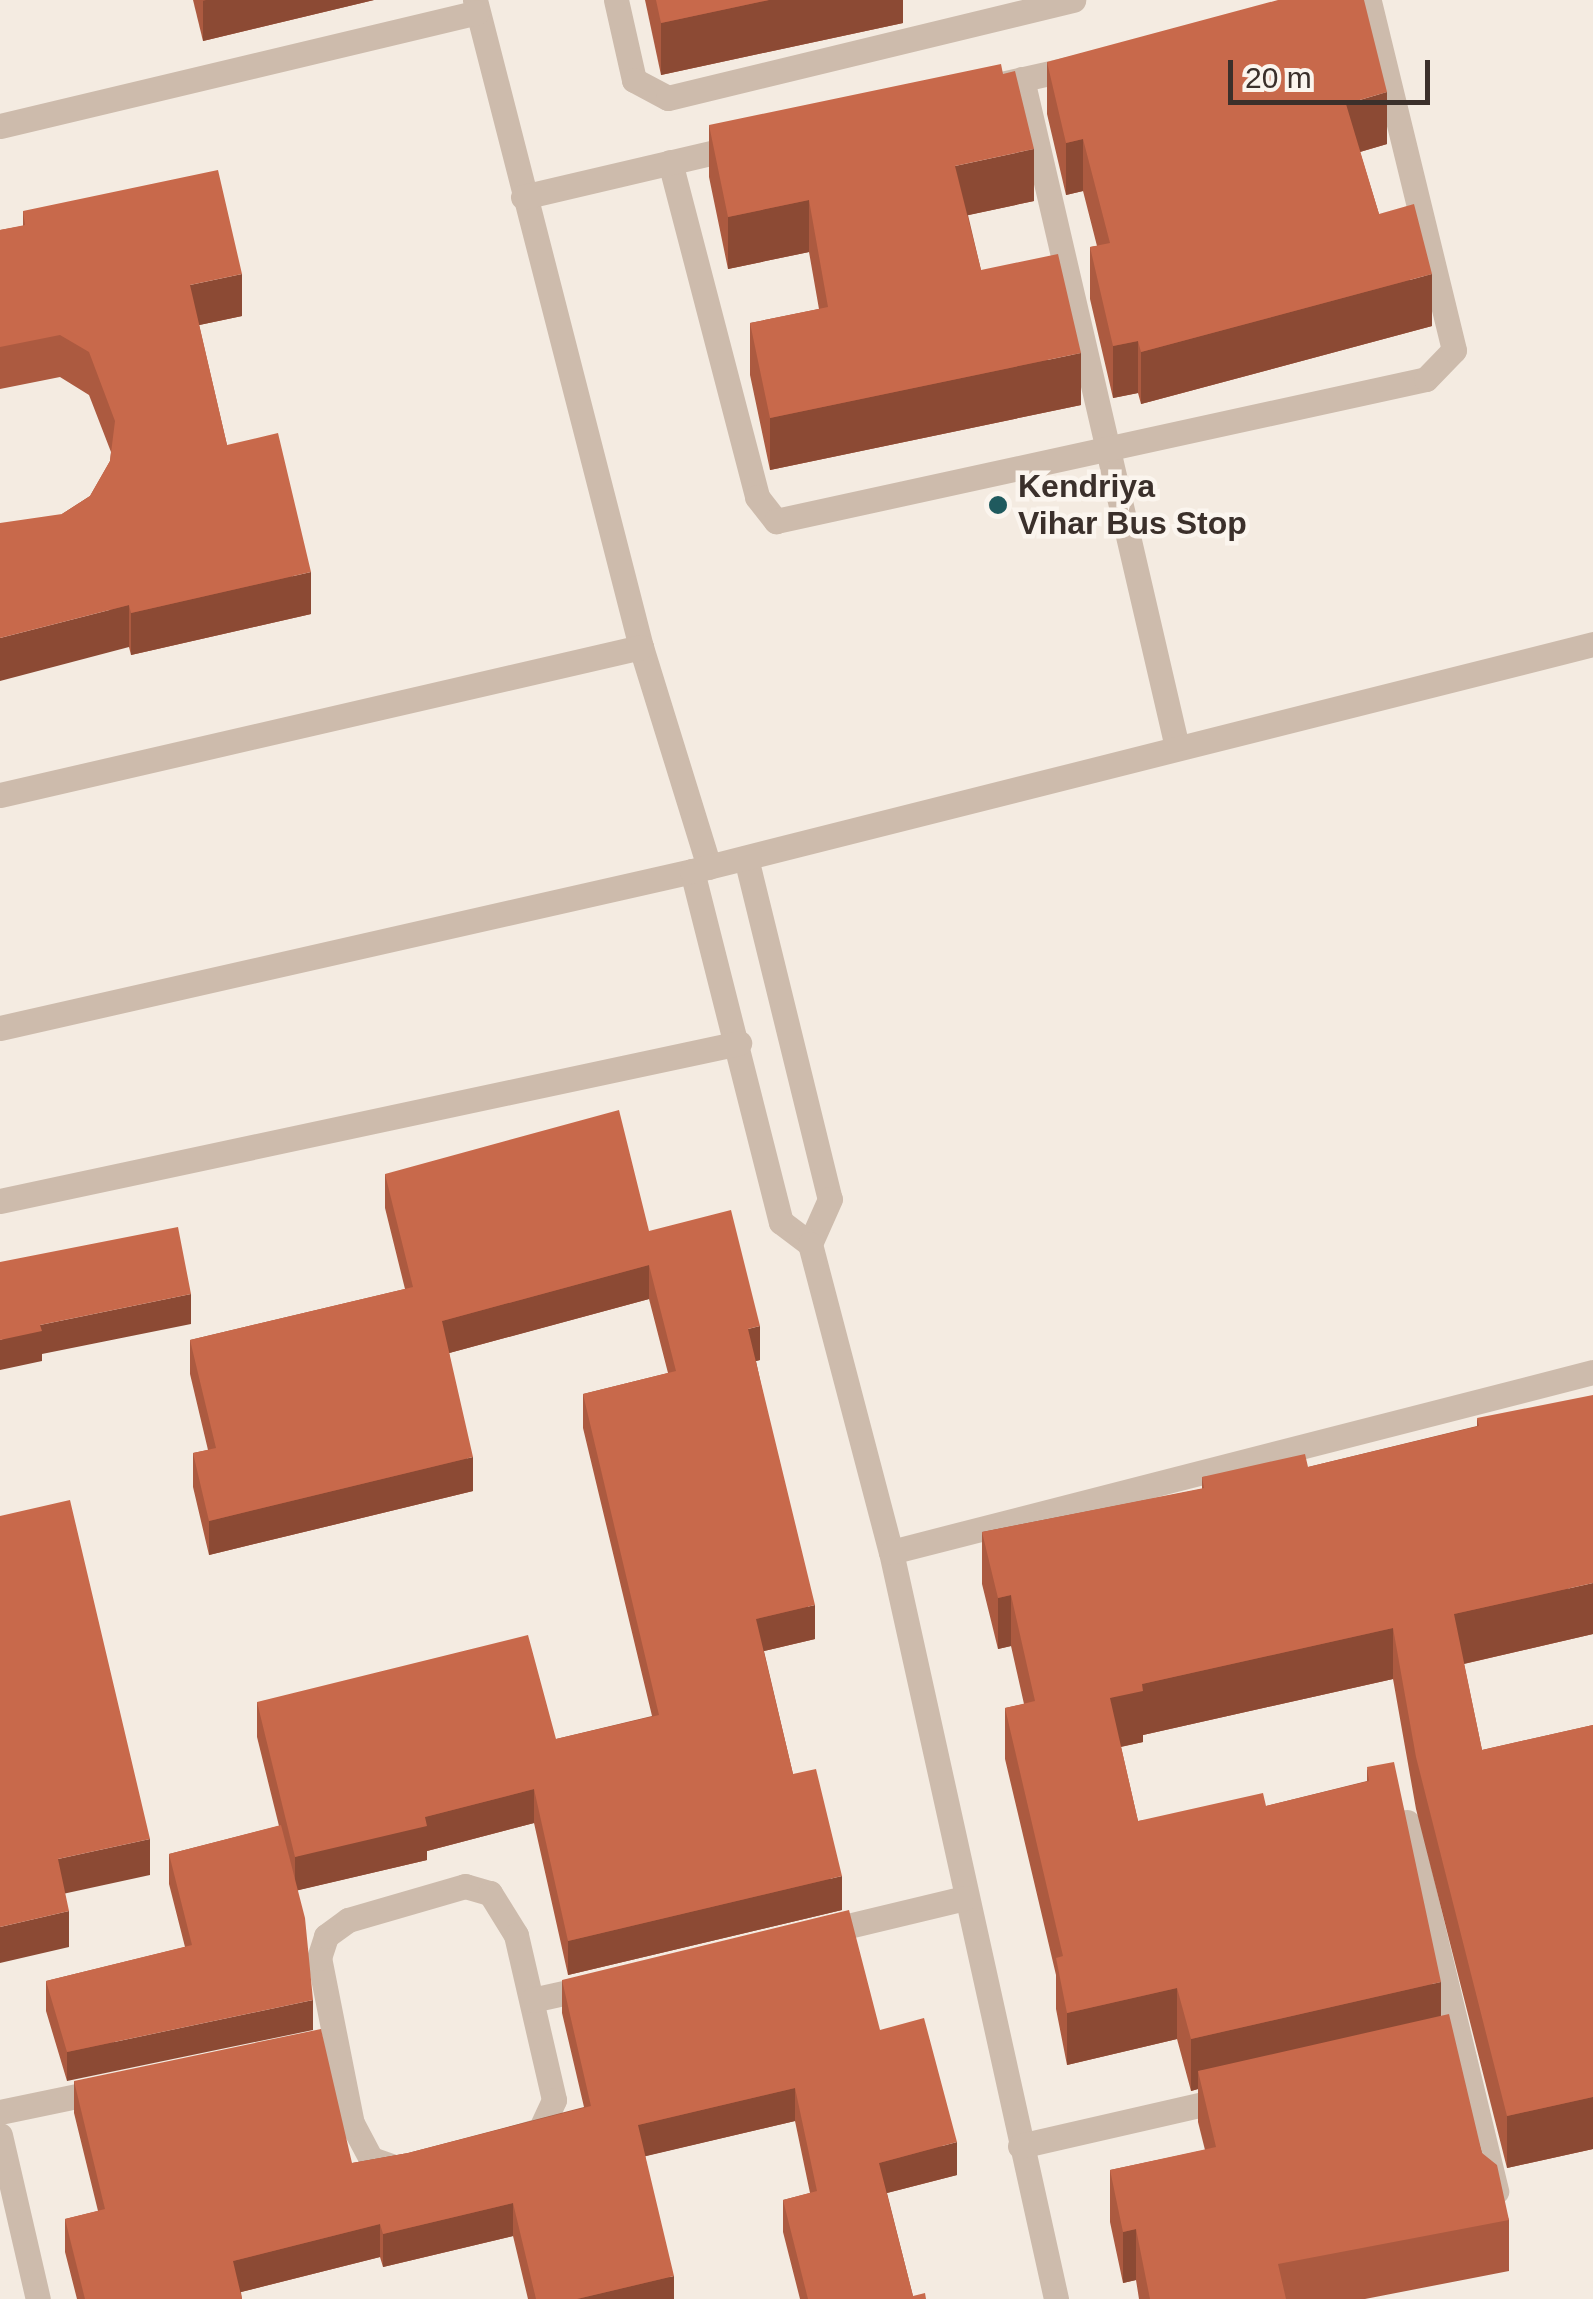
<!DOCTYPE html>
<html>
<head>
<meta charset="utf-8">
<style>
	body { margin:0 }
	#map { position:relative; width:1593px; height:2299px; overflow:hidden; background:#f4ebe1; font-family:Helvetica,sans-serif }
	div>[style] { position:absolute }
	.minor>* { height:25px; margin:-12.5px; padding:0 12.5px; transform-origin:12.5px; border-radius:12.5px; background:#cdbbac }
	.wall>* { inset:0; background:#ac5a40 }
	.shaded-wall>* { inset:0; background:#8c4a34 }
	.building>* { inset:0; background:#c8694b }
	.dots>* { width:28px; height:28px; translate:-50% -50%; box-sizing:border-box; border:5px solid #fbf5ee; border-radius:50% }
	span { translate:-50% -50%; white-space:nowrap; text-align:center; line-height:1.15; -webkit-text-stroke:9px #fbf5ee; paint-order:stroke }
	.poi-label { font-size:32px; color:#3b302b; font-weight:700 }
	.left { translate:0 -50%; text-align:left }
	.scale { position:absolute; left:1228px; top:60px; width:202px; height:45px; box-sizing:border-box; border:5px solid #3b302b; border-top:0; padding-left:12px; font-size:30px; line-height:35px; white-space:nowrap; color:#3b302b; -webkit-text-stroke:8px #fbf5ee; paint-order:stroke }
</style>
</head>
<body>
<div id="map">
	<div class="minor">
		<i style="left:475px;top:0;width:668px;rotate:75.61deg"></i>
		<i style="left:641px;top:647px;width:230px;rotate:72.8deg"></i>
		<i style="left:616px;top:0;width:82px;rotate:77.3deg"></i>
		<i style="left:634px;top:80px;width:38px;rotate:28deg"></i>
		<i style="left:668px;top:98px;width:417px;rotate:-13.6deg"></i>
		<i style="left:1022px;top:79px;width:686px;rotate:76.94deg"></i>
		<i style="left:988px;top:87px;width:95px;rotate:-12.7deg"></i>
		<i style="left:0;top:126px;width:490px;rotate:-13.4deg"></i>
		<i style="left:670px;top:162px;width:346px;rotate:75.4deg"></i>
		<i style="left:757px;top:497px;width:31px;rotate:52deg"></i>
		<i style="left:776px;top:521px;width:665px;rotate:-12.32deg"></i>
		<i style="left:1426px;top:379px;width:40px;rotate:-46deg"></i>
		<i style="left:1454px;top:350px;width:360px;rotate:-103.7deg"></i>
		<i style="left:523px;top:197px;width:223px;rotate:-13.2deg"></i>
		<i style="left:0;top:795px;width:658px;rotate:-13deg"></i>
		<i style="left:746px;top:858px;width:351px;rotate:76.2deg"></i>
		<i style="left:830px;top:1199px;width:49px;rotate:114deg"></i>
		<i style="left:692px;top:871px;width:362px;rotate:75.8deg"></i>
		<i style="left:781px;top:1222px;width:36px;rotate:37deg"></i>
		<i style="left:810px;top:1244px;width:318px;rotate:75.3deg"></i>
		<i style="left:891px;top:1552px;width:765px;rotate:77.54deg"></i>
		<i style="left:0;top:1028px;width:710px;rotate:-12.78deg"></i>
		<i style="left:692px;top:871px;width:929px;rotate:-14.14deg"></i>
		<i style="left:0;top:1201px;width:756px;rotate:-12.07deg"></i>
		<i style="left:891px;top:1552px;width:725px;rotate:-14.38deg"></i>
		<i style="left:1407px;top:1822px;width:380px;rotate:76.4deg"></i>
		<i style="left:465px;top:1886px;width:26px;rotate:16deg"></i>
		<i style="left:490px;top:1893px;width:49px;rotate:58.2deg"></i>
		<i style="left:516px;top:1935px;width:169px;rotate:77deg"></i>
		<i style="left:554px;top:2100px;width:33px;rotate:115deg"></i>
		<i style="left:540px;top:2130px;width:143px;rotate:163.7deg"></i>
		<i style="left:403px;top:2170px;width:34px;rotate:-161deg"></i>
		<i style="left:371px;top:2159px;width:40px;rotate:-118deg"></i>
		<i style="left:352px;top:2124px;width:169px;rotate:-101.2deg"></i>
		<i style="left:319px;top:1958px;width:23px;rotate:-72deg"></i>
		<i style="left:326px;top:1936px;width:27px;rotate:-36deg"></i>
		<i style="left:348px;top:1920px;width:122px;rotate:-16.2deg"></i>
		<i style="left:819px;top:1933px;width:150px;rotate:-13.5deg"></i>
		<i style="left:532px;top:2000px;width:65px;rotate:-12.5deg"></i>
		<i style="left:0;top:2112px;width:108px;rotate:-11.7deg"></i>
		<i style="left:0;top:2135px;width:168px;rotate:77deg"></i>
		<i style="left:1020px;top:2146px;width:214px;rotate:-12.9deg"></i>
	</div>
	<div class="wall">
		<i style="clip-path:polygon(193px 0,374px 0,203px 41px)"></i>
		<i style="clip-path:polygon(645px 0,903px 0,903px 23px,661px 75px)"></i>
		<i style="clip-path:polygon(1047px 62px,1387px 144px,1360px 152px,1379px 214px,1432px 326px,1141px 404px,1138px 393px,1113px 398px,1090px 299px,1090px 247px,1097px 246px,1083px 191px,1066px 195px,1047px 114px)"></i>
		<i style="clip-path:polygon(709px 125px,1034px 201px,968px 215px,981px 270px,1081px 405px,770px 470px,750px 375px,750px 323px,819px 309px,809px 252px,728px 269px,709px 177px)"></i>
		<i style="clip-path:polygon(23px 211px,242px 316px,199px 325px,227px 445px,311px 614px,131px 655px,129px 647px,62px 514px,90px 496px,110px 461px,111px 452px,89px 395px,60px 377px,0 389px,0 230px,23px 226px)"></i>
		<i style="clip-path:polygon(385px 1174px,649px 1231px,760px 1360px,756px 1361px,815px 1639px,764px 1651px,793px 1774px,842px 1910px,568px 1975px,534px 1823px,427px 1851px,427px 1860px,298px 1890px,67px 2081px,46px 2011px,46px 1981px,185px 1947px,169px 1884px,169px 1854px,279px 1826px,257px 1737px,257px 1702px,556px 1739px,652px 1716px,583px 1428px,583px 1394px,668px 1373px,649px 1299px,449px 1353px,473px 1491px,209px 1555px,193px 1487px,193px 1453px,208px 1450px,190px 1374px,190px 1340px,405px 1289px,385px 1208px)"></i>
		<i style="clip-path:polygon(1477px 1418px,1593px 1634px,1464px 1664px,1482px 1750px,1593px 1725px,1593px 2149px,1507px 2168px,1416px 1809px,1393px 1679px,1143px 1735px,1143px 1742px,1121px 1747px,1138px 1821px,1266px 1806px,1367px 1781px,1367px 1767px,1482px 2153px,1509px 2220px,1509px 2271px,1365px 2299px,1139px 2299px,1136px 2280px,1123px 2283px,1110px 2222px,1110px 2170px,1205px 2150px,1198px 2122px,1198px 2089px,1191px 2091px,1177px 2039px,1067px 2065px,1056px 2009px,1056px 1975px,1005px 1759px,1005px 1708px,1024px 1704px,1011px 1646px,998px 1649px,982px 1584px,982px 1532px,1202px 1489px,1202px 1477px,1308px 1467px,1477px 1426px)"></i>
		<i style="clip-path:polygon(562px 1980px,880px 2030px,957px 2175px,887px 2193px,913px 2296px,926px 2299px,800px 2299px,783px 2232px,783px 2200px,810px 2193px,795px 2121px,645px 2156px,674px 2299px,528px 2299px,513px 2236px,383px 2267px,380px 2257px,241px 2292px,242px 2299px,77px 2299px,65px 2252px,65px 2219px,98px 2211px,74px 2113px,74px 2081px,352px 2163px,408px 2153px,584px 2107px,562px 2013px)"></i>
	</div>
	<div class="shaded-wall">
		<i style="clip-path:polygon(206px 0,374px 0,203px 41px,203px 1px)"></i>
		<i style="clip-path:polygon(769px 0,903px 0,903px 23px,661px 75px,661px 23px)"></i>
		<i style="clip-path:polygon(1387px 92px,1387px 144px,1346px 156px,1346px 104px)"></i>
		<i style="clip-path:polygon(1083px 139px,1083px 191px,1066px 195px,1066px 143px)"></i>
		<i style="clip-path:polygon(1034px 149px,1034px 201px,955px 218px,955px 166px)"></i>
		<i style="clip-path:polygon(809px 200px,809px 252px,728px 269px,728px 217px)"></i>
		<i style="clip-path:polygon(242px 274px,242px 316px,190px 327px,190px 285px)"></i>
		<i style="clip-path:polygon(1432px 274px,1432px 326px,1141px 404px,1141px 352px)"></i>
		<i style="clip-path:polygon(1138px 341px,1138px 393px,1113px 398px,1113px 346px)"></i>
		<i style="clip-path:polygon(1081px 353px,1081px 405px,770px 470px,770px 418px)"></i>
		<i style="clip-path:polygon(311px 572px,311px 614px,131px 655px,131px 613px)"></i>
		<i style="clip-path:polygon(129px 605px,129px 647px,0 681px,0 638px)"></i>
		<i style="clip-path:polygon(649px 1265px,649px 1299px,442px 1355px,442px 1321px)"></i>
		<i style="clip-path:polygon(191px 1294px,191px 1324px,42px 1354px,42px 1361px,0 1370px,0 1340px,40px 1325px)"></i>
		<i style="clip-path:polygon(760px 1326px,760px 1360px,748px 1363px,748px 1329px)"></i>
		<i style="clip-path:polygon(473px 1457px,473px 1491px,209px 1555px,209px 1521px)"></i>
		<i style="clip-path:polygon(1593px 1583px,1593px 1634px,1454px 1666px,1454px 1614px)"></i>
		<i style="clip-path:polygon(1011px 1595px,1011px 1646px,998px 1649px,998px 1598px)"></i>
		<i style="clip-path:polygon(815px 1605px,815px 1639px,756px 1653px,756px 1619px)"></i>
		<i style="clip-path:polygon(1393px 1628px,1393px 1679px,1143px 1735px,1143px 1742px,1110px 1749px,1110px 1698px,1142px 1684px)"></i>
		<i style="clip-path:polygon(534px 1789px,534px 1823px,427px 1851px,427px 1860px,295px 1891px,295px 1857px,425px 1817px)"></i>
		<i style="clip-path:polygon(150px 1839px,150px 1875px,58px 1895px,58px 1859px)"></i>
		<i style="clip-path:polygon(842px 1876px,842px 1910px,568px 1975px,568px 1941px)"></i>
		<i style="clip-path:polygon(69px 1911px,69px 1947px,0 1963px,0 1927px)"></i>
		<i style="clip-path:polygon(1441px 1982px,1441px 2034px,1198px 2071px,1198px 2089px,1191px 2091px,1191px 2039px)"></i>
		<i style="clip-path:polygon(1177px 1988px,1177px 2039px,1067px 2065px,1067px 2013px)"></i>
		<i style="clip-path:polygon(313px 2000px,313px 2030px,67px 2081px,67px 2052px)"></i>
		<i style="clip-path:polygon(795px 2088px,795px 2121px,638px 2158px,638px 2125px)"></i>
		<i style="clip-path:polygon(1593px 2097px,1593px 2149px,1507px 2168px,1507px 2116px)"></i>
		<i style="clip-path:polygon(957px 2142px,957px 2175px,879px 2195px,879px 2163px)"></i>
		<i style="clip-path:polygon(513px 2203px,513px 2236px,383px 2267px,383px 2234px)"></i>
		<i style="clip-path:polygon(380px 2224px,380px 2257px,233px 2294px,233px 2261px)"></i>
		<i style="clip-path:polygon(1136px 2229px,1136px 2280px,1123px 2283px,1123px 2232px)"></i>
		<i style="clip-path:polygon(674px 2276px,674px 2299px,577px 2299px)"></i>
	</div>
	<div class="building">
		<i style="clip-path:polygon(656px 0,769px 0,661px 23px)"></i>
		<i style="clip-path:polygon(1278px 0,1364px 0,1387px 92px,1346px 104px,1379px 214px,1414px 204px,1432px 274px,1141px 352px,1138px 341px,1113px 346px,1090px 247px,1110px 243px,1083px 139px,1066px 143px,1047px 62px)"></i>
		<i style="clip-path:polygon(1001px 64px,1003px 74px,1015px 71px,1034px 149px,955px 166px,981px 270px,1058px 254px,1081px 353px,770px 418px,750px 323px,828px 307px,809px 200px,728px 217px,709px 125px)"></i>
		<i style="clip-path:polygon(218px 170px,242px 274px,190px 285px,227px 445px,278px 433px,311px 572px,131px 613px,129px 605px,0 638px,0 523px,62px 514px,90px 496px,110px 461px,115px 421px,89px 352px,60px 335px,0 347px,0 230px,25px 225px,23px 211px)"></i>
		<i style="clip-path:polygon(619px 1110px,649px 1231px,731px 1210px,760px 1326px,748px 1329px,815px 1605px,756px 1619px,793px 1774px,816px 1769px,842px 1876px,568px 1941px,534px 1789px,425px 1817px,427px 1826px,295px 1857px,257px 1702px,528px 1635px,556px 1739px,659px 1715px,583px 1394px,676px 1371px,649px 1265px,442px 1321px,473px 1457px,209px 1521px,193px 1453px,216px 1448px,190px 1340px,413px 1287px,385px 1174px)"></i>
		<i style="clip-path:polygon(178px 1227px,191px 1294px,40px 1325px,42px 1331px,0 1340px,0 1262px)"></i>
		<i style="clip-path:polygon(1593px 1395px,1593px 1583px,1454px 1614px,1482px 1750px,1593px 1725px,1593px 2097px,1507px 2116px,1416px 1757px,1393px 1628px,1142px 1684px,1143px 1691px,1110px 1698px,1138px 1821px,1263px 1793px,1266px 1806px,1369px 1781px,1367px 1767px,1394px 1762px,1441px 1982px,1191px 2039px,1177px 1988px,1067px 2013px,1056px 1958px,1063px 1956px,1005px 1708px,1035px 1701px,1011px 1595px,998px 1598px,982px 1532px,1204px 1488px,1202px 1477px,1305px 1454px,1308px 1467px,1479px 1426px,1477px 1418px)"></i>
		<i style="clip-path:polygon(70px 1500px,150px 1839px,58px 1859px,69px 1911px,0 1927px,0 1516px)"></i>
		<i style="clip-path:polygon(281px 1825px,305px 1918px,313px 2000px,67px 2052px,46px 1981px,192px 1945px,169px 1854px)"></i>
		<i style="clip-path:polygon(849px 1910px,880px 2030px,924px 2018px,957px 2142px,879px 2163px,913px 2296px,925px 2293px,926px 2299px,808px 2299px,783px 2200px,817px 2191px,795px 2088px,638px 2125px,674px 2276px,577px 2299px,536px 2299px,513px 2203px,383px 2234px,380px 2224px,233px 2261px,242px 2299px,85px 2299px,65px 2219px,105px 2209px,74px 2081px,321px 2029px,352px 2163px,408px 2153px,591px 2106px,562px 1980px)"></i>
		<i style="clip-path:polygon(1449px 2014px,1482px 2153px,1497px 2165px,1509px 2220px,1278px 2264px,1286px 2299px,1150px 2299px,1136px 2229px,1123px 2232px,1110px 2170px,1216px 2147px,1198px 2071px)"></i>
	</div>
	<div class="dots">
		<i style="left:998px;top:505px;background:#1f5a5e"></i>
	</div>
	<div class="poi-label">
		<span class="left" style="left:1018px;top:505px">Kendriya<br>Vihar Bus Stop</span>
	</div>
	<div class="scale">20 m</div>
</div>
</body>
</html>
